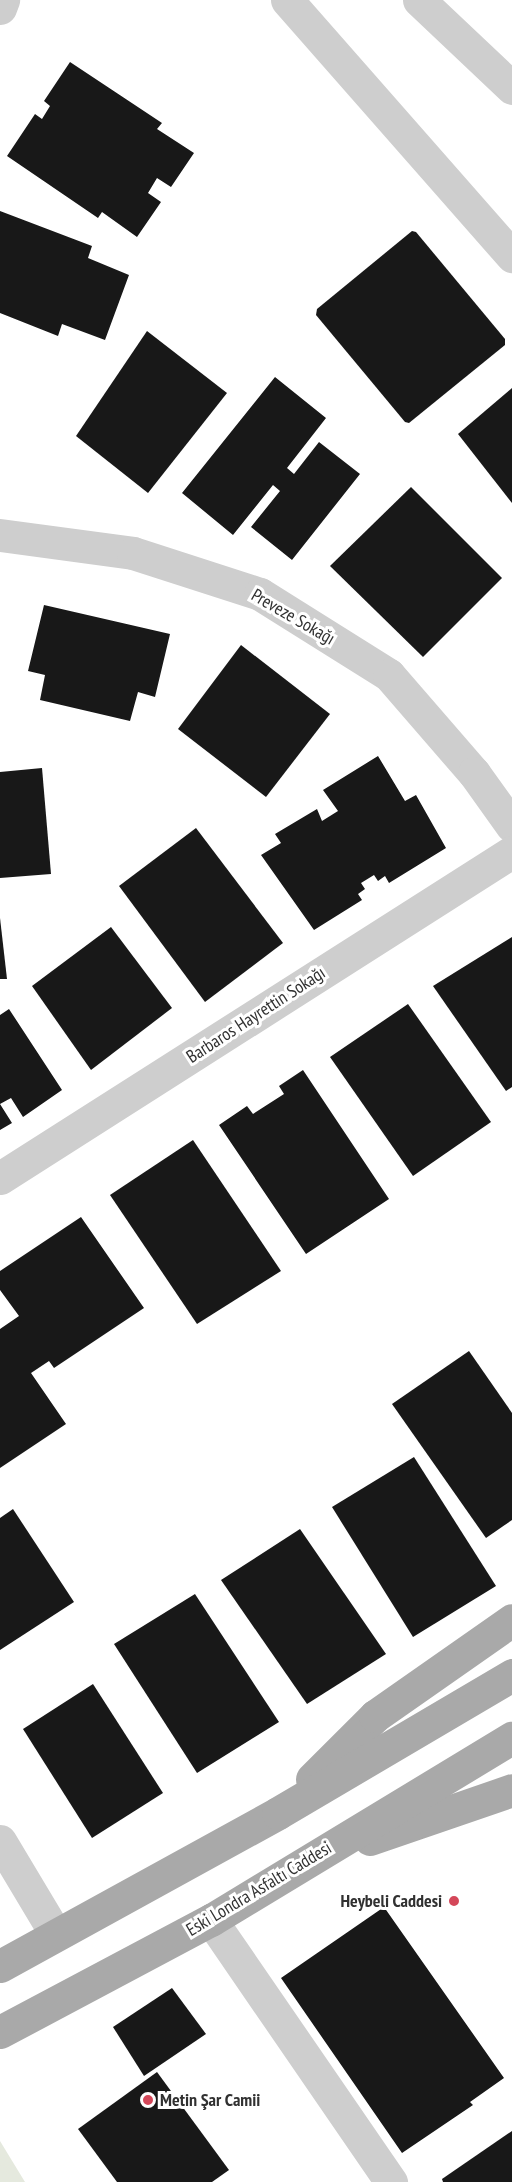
<!DOCTYPE html>
<html>
<head>
<meta charset="utf-8">
<style>
	body { margin:0 }
	#map { position:relative; width:512px; height:2182px; overflow:hidden; background:#fff; font-family:"PT Sans Narrow",sans-serif }
	div>[style] { position:absolute }
	.green>* { inset:0; background:#e5e9de }
	.building>* { inset:0; background:#181818 }
	.minor>* { height:33px; margin:-16.5px; padding:0 16.5px; transform-origin:16.5px; border-radius:16.5px; background:#cecece }
	.tertiary>* { height:33px; margin:-16.5px; padding:0 16.5px; transform-origin:16.5px; border-radius:16.5px; background:#cecece }
	.primary>* { height:33px; margin:-16.5px; padding:0 16.5px; transform-origin:16.5px; border-radius:16.5px; background:#a9a9a9 }
	.dots>* { width:16px; height:16px; translate:-50% -50%; box-sizing:border-box; border:3px solid #fff; border-radius:50% }
	span { translate:-50% -50%; white-space:nowrap; text-align:center; line-height:1.15; -webkit-text-stroke:6px #fff; paint-order:stroke }
	.street-label { font-size:18px; color:#313131 }
	.poi-label { font-size:18px; color:#313131; font-weight:700 }
	.right { translate:-100% -50%; text-align:right }
	.left { translate:0 -50%; text-align:left }
</style>
</head>
<body>
<div id="map">
	<div class="green">
		<i style="clip-path:polygon(0 2141px,25px 2182px,0 2182px)"></i>
	</div>
	<div class="building">
		<i style="clip-path:polygon(70px 62px,162px 123px,157px 129px,194px 153px,171px 187px,157px 178px,148px 193px,161px 202px,137px 237px,102px 212px,98px 218px,7px 156px,35px 114px,42px 119px,50px 106px,44px 101px)"></i>
		<i style="clip-path:polygon(0 211px,92px 246px,88px 258px,129px 275px,105px 340px,62px 324px,58px 336px,0 313px)"></i>
		<i style="clip-path:polygon(412px 231px,416px 232px,505px 339px,505px 345px,409px 423px,405px 422px,316px 315px,317px 309px)"></i>
		<i style="clip-path:polygon(147px 331px,227px 393px,148px 493px,76px 436px)"></i>
		<i style="clip-path:polygon(275px 377px,326px 418px,287px 468px,294px 474px,319px 442px,360px 474px,292px 560px,251px 527px,280px 491px,273px 485px,233px 535px,182px 493px)"></i>
		<i style="clip-path:polygon(512px 388px,512px 503px,458px 434px)"></i>
		<i style="clip-path:polygon(411px 487px,502px 578px,423px 657px,330px 566px)"></i>
		<i style="clip-path:polygon(44px 605px,170px 634px,155px 697px,138px 692px,130px 721px,40px 700px,45px 675px,28px 671px)"></i>
		<i style="clip-path:polygon(241px 645px,330px 714px,266px 797px,178px 729px)"></i>
		<i style="clip-path:polygon(378px 756px,405px 801px,416px 795px,446px 848px,389px 883px,385px 876px,378px 881px,374px 875px,361px 883px,365px 889px,358px 894px,362px 900px,314px 930px,261px 855px,281px 843px,275px 834px,317px 809px,322px 821px,338px 811px,323px 790px)"></i>
		<i style="clip-path:polygon(42px 768px,51px 874px,0 878px,0 772px)"></i>
		<i style="clip-path:polygon(196px 828px,283px 943px,205px 1002px,119px 886px)"></i>
		<i style="clip-path:polygon(0 918px,7px 979px,0 979px)"></i>
		<i style="clip-path:polygon(111px 927px,172px 1008px,91px 1070px,32px 986px)"></i>
		<i style="clip-path:polygon(512px 937px,512px 1087px,506px 1091px,433px 986px)"></i>
		<i style="clip-path:polygon(408px 1004px,491px 1122px,413px 1176px,330px 1057px)"></i>
		<i style="clip-path:polygon(9px 1009px,62px 1090px,23px 1117px,11px 1098px,0 1104px,12px 1123px,0 1130px,0 1015px)"></i>
		<i style="clip-path:polygon(303px 1070px,389px 1199px,306px 1254px,219px 1125px,247px 1106px,253px 1114px,284px 1094px,279px 1086px)"></i>
		<i style="clip-path:polygon(193px 1140px,281px 1271px,197px 1324px,110px 1195px)"></i>
		<i style="clip-path:polygon(81px 1217px,144px 1308px,54px 1368px,49px 1361px,31px 1373px,66px 1424px,0 1468px,0 1329px,19px 1316px,0 1290px,0 1271px)"></i>
		<i style="clip-path:polygon(469px 1351px,512px 1413px,512px 1520px,486px 1538px,392px 1404px)"></i>
		<i style="clip-path:polygon(414px 1457px,496px 1586px,413px 1637px,332px 1507px)"></i>
		<i style="clip-path:polygon(13px 1509px,74px 1602px,0 1650px,0 1518px)"></i>
		<i style="clip-path:polygon(300px 1529px,386px 1654px,307px 1704px,221px 1580px)"></i>
		<i style="clip-path:polygon(195px 1594px,279px 1722px,197px 1773px,114px 1644px)"></i>
		<i style="clip-path:polygon(93px 1684px,163px 1793px,92px 1838px,23px 1729px)"></i>
		<i style="clip-path:polygon(384px 1907px,504px 2078px,470px 2102px,473px 2105px,402px 2153px,281px 1978px)"></i>
		<i style="clip-path:polygon(172px 1988px,206px 2034px,144px 2076px,113px 2027px)"></i>
		<i style="clip-path:polygon(157px 2072px,229px 2170px,212px 2182px,117px 2182px,78px 2129px)"></i>
		<i style="clip-path:polygon(512px 2131px,512px 2182px,443px 2182px,442px 2179px)"></i>
	</div>
	<div class="minor">
		<i style="left:287px;top:0;width:341px;rotate:48.7deg"></i>
		<i style="left:0;top:8px;width:9px;rotate:-69deg"></i>
		<i style="left:0;top:535px;width:134px;rotate:7.7deg"></i>
		<i style="left:133px;top:553px;width:133px;rotate:17.9deg"></i>
		<i style="left:260px;top:594px;width:152px;rotate:32.1deg"></i>
		<i style="left:389px;top:675px;width:130px;rotate:49.1deg"></i>
		<i style="left:474px;top:773px;width:65px;rotate:54.4deg"></i>
		<i style="left:0;top:1178px;width:607px;rotate:-32.49deg"></i>
		<i style="left:0;top:1841px;width:107px;rotate:59.1deg"></i>
		<i style="left:211px;top:1920px;width:318px;rotate:55.5deg"></i>
	</div>
	<div class="tertiary">
		<i style="left:419px;top:0;width:128px;rotate:43.4deg"></i>
	</div>
	<div class="primary">
		<i style="left:312px;top:1779px;width:89px;rotate:-45deg"></i>
		<i style="left:375px;top:1716px;width:167px;rotate:-35deg"></i>
		<i style="left:370px;top:1839px;width:150px;rotate:-19deg"></i>
		<i style="left:0;top:1966px;width:317px;rotate:-28.8deg"></i>
		<i style="left:278px;top:1813px;width:272px;rotate:-30.5deg"></i>
		<i style="left:0;top:2032px;width:239px;rotate:-28deg"></i>
		<i style="left:211px;top:1920px;width:352px;rotate:-31.2deg"></i>
	</div>
	<div class="dots">
		<i style="left:454px;top:1901px;background:#d44759"></i>
		<i style="left:148px;top:2100px;background:#d44759"></i>
	</div>
	<div class="street-label">
		<span style="left:293px;top:617px;rotate:30deg">Preveze Sokağı</span>
		<span style="left:256px;top:1015px;rotate:-33deg">Barbaros Hayrettin Sokağı</span>
		<span style="left:259px;top:1889px;rotate:-31deg">Eski Londra Asfaltı Caddesi</span>
	</div>
	<div class="poi-label">
		<span class="right" style="left:442px;top:1901px">Heybeli Caddesi</span>
		<span class="left" style="left:160px;top:2100px">Metin Şar Camii</span>
	</div>
</div>
</body>
</html>
